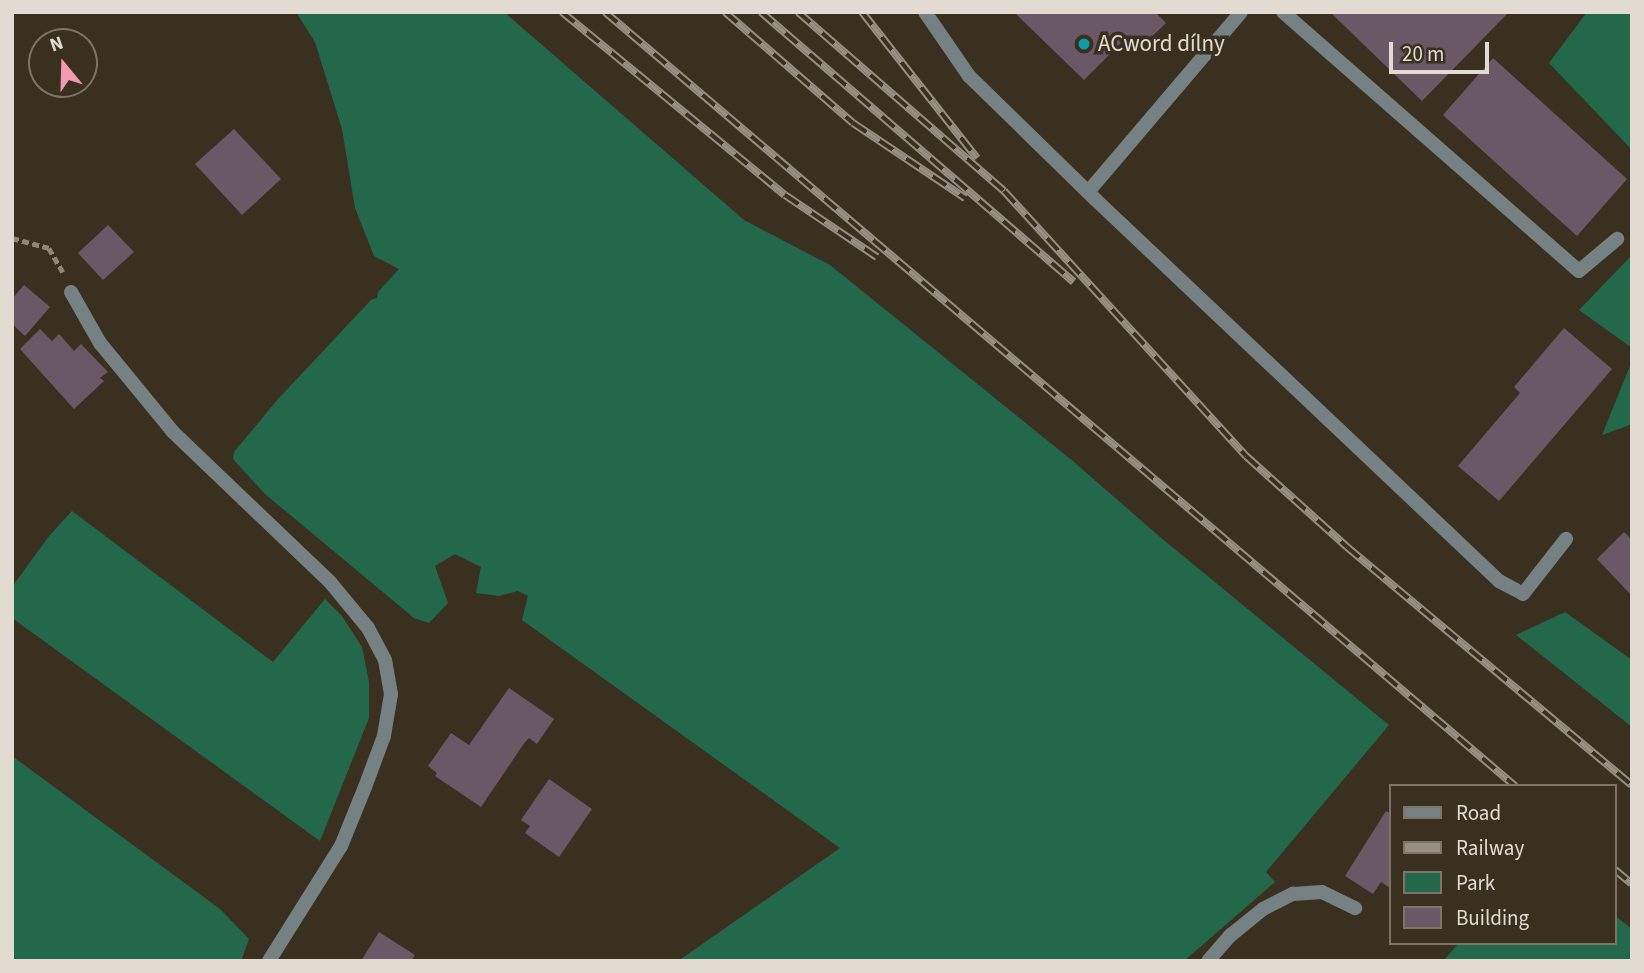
<!DOCTYPE html>
<html>
<head>
<meta charset="utf-8">
<style>
	body { margin:0 }
	#map { position:relative; width:1644px; height:973px; overflow:hidden; background:#3a3020; font-family:"Source Sans 3",sans-serif }
	div>[style] { position:absolute }
	.green>* { inset:0; background:#24684c }
	.building>* { inset:0; background:#695967 }
	.path>* { height:4.5px; margin-top:-2.25px; transform-origin:0; background:repeating-linear-gradient(90deg,#8f8679 0 7px,transparent 0 10.5px) }
	.service>* { height:14px; margin:-7px; padding:0 7px; transform-origin:7px; border-radius:7px; background:#758183 }
	.minor>* { height:14px; margin:-7px; padding:0 7px; transform-origin:7px; border-radius:7px; background:#758183 }
	.rail>* { height:8px; margin-top:-4px; transform-origin:0; background:repeating-linear-gradient(90deg,#3a3020 0 16px,#978f82 0 32px); box-sizing:border-box; border-block:2px solid #978f82 }
	.dots>* { width:19px; height:19px; translate:-50% -50%; box-sizing:border-box; border:4px solid #3a3020; border-radius:50% }
	span { translate:-50% -50%; white-space:nowrap; text-align:center; line-height:1.15; -webkit-text-stroke:7px #3a3020; paint-order:stroke }
	.poi-label { font-size:23px; color:#e2dbd1 }
	.left { translate:0 -50%; text-align:left }
	.frame { position:absolute; inset:0; border:14px solid #e2dbd1; pointer-events:none }
	.legend { position:absolute; left:1389px; top:784px; width:228px; height:161px; box-sizing:border-box; background:#3a3020; border:2px solid #7d7467; margin:0; padding:9px 12px; list-style:none; font-size:21px; color:#e2dbd1 }
	.legend li { display:flex; align-items:center; gap:14px; height:35px }
	.legend b { width:35px; border:2px solid #7d7467 }
	.north { position:absolute; left:28px; top:28px; width:70px; height:70px; box-sizing:border-box; background:#3a3020; border:2px solid #7d7467; border-radius:50%; rotate:341deg; font-size:19px; font-weight:700; line-height:28px; text-align:center; color:#e2dbd1 }
	.north::after { content:''; display:block; margin:auto; width:24px; height:32px; background:#f29ab0; clip-path:polygon(50% 0,100% 100%,50% 72%,0 100%) }
	.scale { position:absolute; left:1389px; top:42px; width:100px; height:32px; box-sizing:border-box; border:4px solid #e2dbd1; border-top:0; padding-left:9px; font-size:21px; line-height:24px; white-space:nowrap; color:#e2dbd1; -webkit-text-stroke:5px #3a3020; paint-order:stroke }
</style>
</head>
<body>
<div id="map">
	<div class="green">
		<i style="clip-path:polygon(296px 12px,504px 12px,744px 220px,830px 265px,1074px 462px,1160px 537px,1389px 725px,1266px 872px,1275px 882px,1184px 961px,678px 961px,840px 848px,522px 620px,528px 596px,518px 591px,499px 596px,476px 593px,481px 567px,455px 554px,435px 566px,448px 603px,429px 623px,414px 618px,265px 494px,233px 459px,234px 452px,278px 399px,371px 300px,377px 298px,378px 292px,399px 269px,374px 256px,355px 208px,342px 129px,315px 42px)"></i>
		<i style="clip-path:polygon(1587px 12px,1632px 12px,1632px 150px,1549px 63px)"></i>
		<i style="clip-path:polygon(1632px 255px,1632px 348px,1579px 310px)"></i>
		<i style="clip-path:polygon(1632px 361px,1632px 424px,1602px 435px)"></i>
		<i style="clip-path:polygon(72px 511px,273px 662px,325px 599px,342px 616px,362px 647px,369px 682px,369px 718px,320px 841px,12px 618px,12px 587px,49px 536px)"></i>
		<i style="clip-path:polygon(1565px 612px,1632px 660px,1632px 727px,1516px 635px)"></i>
		<i style="clip-path:polygon(12px 756px,220px 909px,249px 939px,241px 961px,12px 961px)"></i>
		<i style="clip-path:polygon(1614px 915px,1632px 929px,1632px 961px,1443px 961px,1459px 943px,1614px 943px)"></i>
	</div>
	<div class="building">
		<i style="clip-path:polygon(1014px 12px,1155px 12px,1166px 23px,1138px 50px,1126px 38px,1084px 80px)"></i>
		<i style="clip-path:polygon(1330px 12px,1509px 12px,1422px 101px)"></i>
		<i style="clip-path:polygon(1493px 58px,1627px 179px,1577px 236px,1443px 115px)"></i>
		<i style="clip-path:polygon(234px 129px,281px 179px,242px 215px,195px 164px)"></i>
		<i style="clip-path:polygon(108px 225px,134px 252px,103px 280px,78px 253px)"></i>
		<i style="clip-path:polygon(24px 285px,50px 307px,25px 336px,12px 324px,12px 299px)"></i>
		<i style="clip-path:polygon(1564px 328px,1612px 369px,1499px 501px,1458px 466px,1520px 393px,1514px 387px)"></i>
		<i style="clip-path:polygon(40px 329px,52px 341px,59px 334px,74px 351px,81px 344px,108px 372px,100px 378px,104px 381px,74px 409px,20px 349px)"></i>
		<i style="clip-path:polygon(1624px 532px,1632px 540px,1632px 596px,1597px 559px)"></i>
		<i style="clip-path:polygon(509px 688px,554px 719px,537px 744px,529px 738px,525px 742px,481px 807px,435px 776px,437px 773px,428px 766px,451px 733px,469px 745px)"></i>
		<i style="clip-path:polygon(549px 779px,592px 809px,559px 857px,525px 833px,530px 826px,521px 820px)"></i>
		<i style="clip-path:polygon(1386px 811px,1390px 813px,1390px 888px,1381px 882px,1373px 894px,1345px 876px)"></i>
		<i style="clip-path:polygon(379px 932px,415px 955px,411px 961px,361px 961px)"></i>
	</div>
	<div class="path">
		<i style="left:12px;top:238px;width:38px;rotate:15deg"></i>
		<i style="left:49px;top:248px;width:28px;rotate:60deg"></i>
	</div>
	<div class="service">
		<i style="left:925px;top:12px;width:78px;rotate:55.5deg"></i>
		<i style="left:969px;top:76px;width:177px;rotate:44.3deg"></i>
		<i style="left:1096px;top:200px;width:555px;rotate:43.39deg"></i>
		<i style="left:1499px;top:581px;width:27px;rotate:28deg"></i>
		<i style="left:1523px;top:594px;width:70px;rotate:-52deg"></i>
		<i style="left:1283px;top:12px;width:393px;rotate:41.2deg"></i>
		<i style="left:1579px;top:271px;width:50px;rotate:-40.1deg"></i>
		<i style="left:1088px;top:192px;width:236px;rotate:-49.6deg"></i>
	</div>
	<div class="minor">
		<i style="left:71px;top:292px;width:59px;rotate:60.4deg"></i>
		<i style="left:100px;top:343px;width:115px;rotate:50.6deg"></i>
		<i style="left:173px;top:432px;width:217px;rotate:43.7deg"></i>
		<i style="left:330px;top:582px;width:60px;rotate:50.4deg"></i>
		<i style="left:368px;top:628px;width:36px;rotate:62deg"></i>
		<i style="left:385px;top:660px;width:35px;rotate:80deg"></i>
		<i style="left:391px;top:694px;width:43px;rotate:99.5deg"></i>
		<i style="left:384px;top:736px;width:54px;rotate:110.4deg"></i>
		<i style="left:365px;top:787px;width:64px;rotate:112.1deg"></i>
		<i style="left:341px;top:846px;width:136px;rotate:122.1deg"></i>
		<i style="left:1208px;top:961px;width:35px;rotate:-49deg"></i>
		<i style="left:1231px;top:935px;width:41px;rotate:-39.1deg"></i>
		<i style="left:1263px;top:909px;width:34px;rotate:-27deg"></i>
		<i style="left:1293px;top:894px;width:29px;rotate:-4deg"></i>
		<i style="left:1322px;top:892px;width:37px;rotate:26deg"></i>
	</div>
	<div class="rail">
		<i style="left:562px;top:12px;width:288px;rotate:39.4deg"></i>
		<i style="left:785px;top:195px;width:111px;rotate:34deg"></i>
		<i style="left:605px;top:12px;width:1195px;rotate:40.38deg"></i>
		<i style="left:725px;top:12px;width:169px;rotate:40.9deg"></i>
		<i style="left:853px;top:123px;width:135px;rotate:33.8deg"></i>
		<i style="left:761px;top:12px;width:413px;rotate:40.8deg"></i>
		<i style="left:798px;top:12px;width:273px;rotate:41deg"></i>
		<i style="left:1004px;top:191px;width:359px;rotate:47.6deg"></i>
		<i style="left:1246px;top:456px;width:136px;rotate:42deg"></i>
		<i style="left:1347px;top:547px;width:371px;rotate:39.9deg"></i>
		<i style="left:862px;top:12px;width:186px;rotate:51.8deg"></i>
		<i style="left:1614px;top:869px;width:23px;rotate:40deg"></i>
	</div>
	<div class="dots">
		<i style="left:1084px;top:44px;background:#0f9aa8"></i>
	</div>
	<div class="poi-label">
		<span class="left" style="left:1098px;top:44px">ACword dílny</span>
	</div>
	<div class="frame"></div>
	<ul class="legend">
	<li><b style="height:9px;background:#758183"></b>Road</li>
	<li><b style="height:9px;background:#978f82"></b>Railway</li>
	<li><b style="height:19px;background:#24684c"></b>Park</li>
	<li><b style="height:19px;background:#695967"></b>Building</li>
	</ul>
	<div class="north">N</div>
	<div class="scale">20 m</div>
</div>
</body>
</html>
